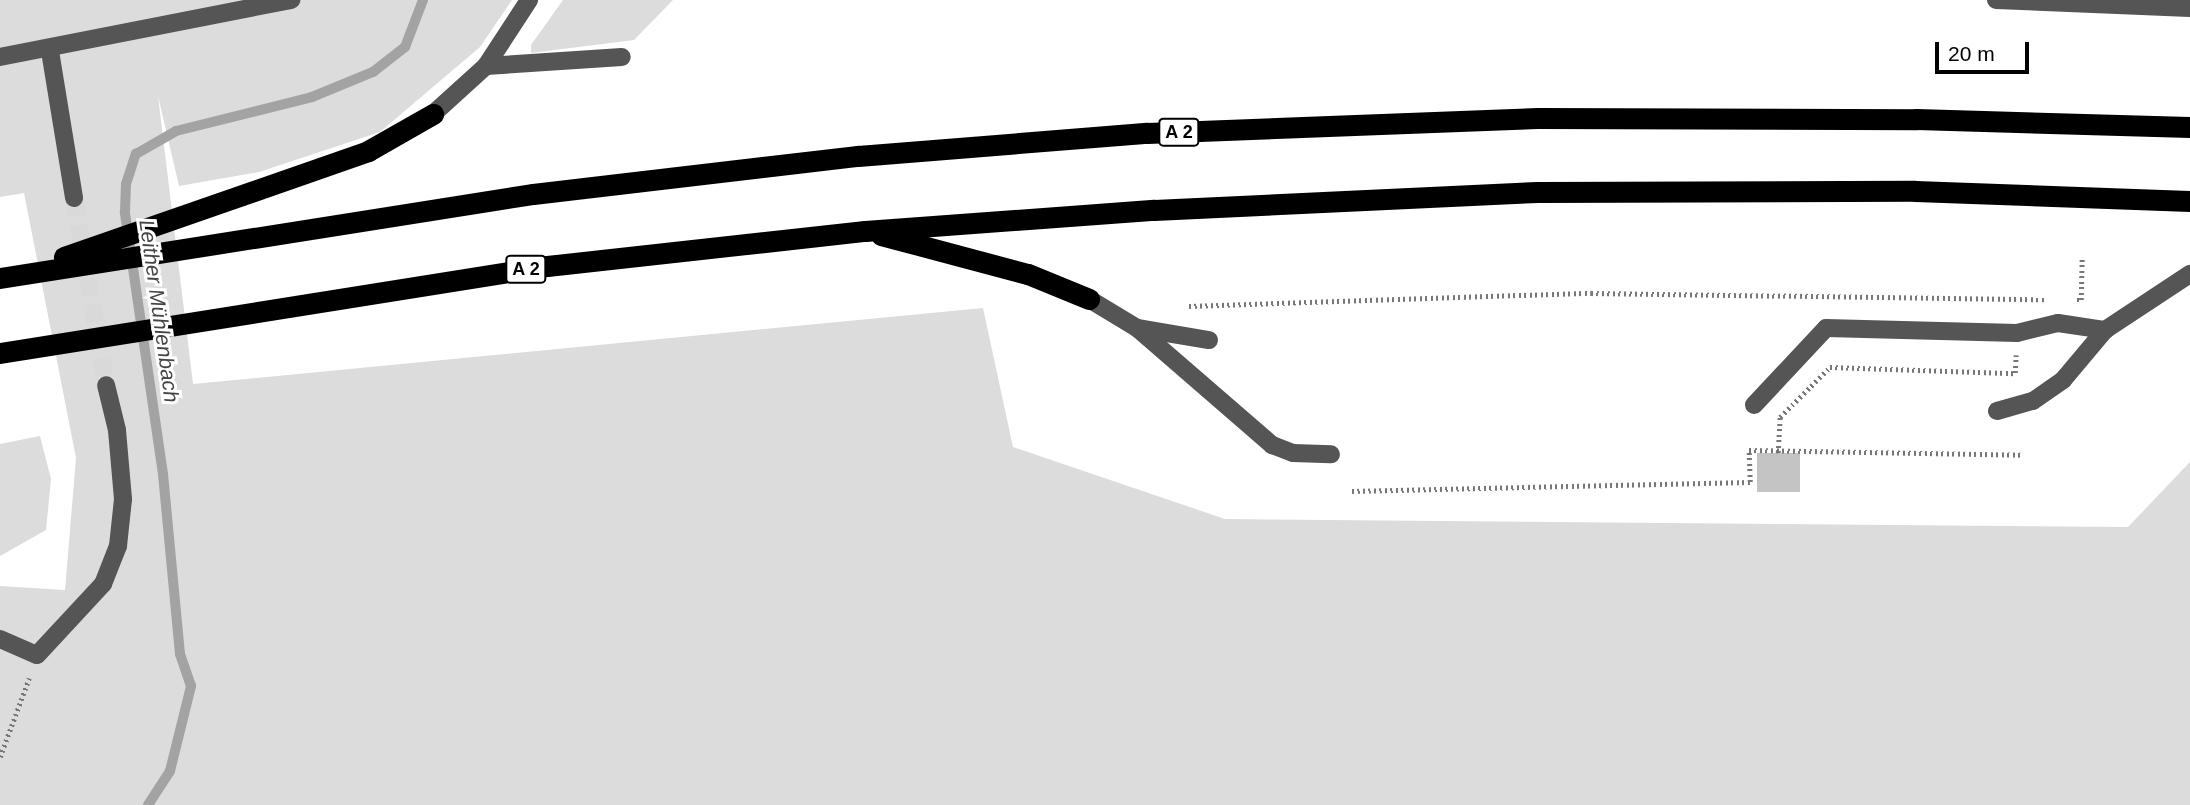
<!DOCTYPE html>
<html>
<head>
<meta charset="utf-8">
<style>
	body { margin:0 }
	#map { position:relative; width:2190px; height:805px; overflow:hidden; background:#fff; font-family:Arial,sans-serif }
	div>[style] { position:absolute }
	.green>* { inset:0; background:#dcdcdc }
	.stream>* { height:10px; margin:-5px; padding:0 5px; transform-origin:5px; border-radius:5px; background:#a3a3a3 }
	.building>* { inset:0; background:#c4c4c4 }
	.minor-tunnel>* { height:18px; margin-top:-9px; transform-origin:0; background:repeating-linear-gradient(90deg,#d9d9d9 0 18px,transparent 0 27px) }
	.path>* { height:4.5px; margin-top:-2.25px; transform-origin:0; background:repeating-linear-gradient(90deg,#777 0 2px,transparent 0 5.5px) }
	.minor>* { height:18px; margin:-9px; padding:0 9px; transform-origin:9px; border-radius:9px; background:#555 }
	.highway>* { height:21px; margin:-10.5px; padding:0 10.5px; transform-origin:10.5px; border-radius:10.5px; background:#000 }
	span { translate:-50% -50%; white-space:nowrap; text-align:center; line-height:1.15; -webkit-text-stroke:6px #fff; paint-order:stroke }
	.shield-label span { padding:2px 5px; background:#fff; border:2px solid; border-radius:5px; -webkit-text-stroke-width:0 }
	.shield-label { font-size:18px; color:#000; font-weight:700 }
	.water-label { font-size:21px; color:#444; font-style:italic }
	.scale { position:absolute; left:1935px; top:42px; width:94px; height:32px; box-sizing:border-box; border:4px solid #000; border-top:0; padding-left:9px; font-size:21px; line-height:24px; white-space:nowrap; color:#000; -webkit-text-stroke:5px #fff; paint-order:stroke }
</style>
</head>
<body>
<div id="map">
	<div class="green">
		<i style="clip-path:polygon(0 0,512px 0,480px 47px,380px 132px,259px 172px,179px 186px,158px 96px,193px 384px,983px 308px,1013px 447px,1225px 519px,2128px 527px,2190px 462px,2190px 805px,0 805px,0 586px,65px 590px,76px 458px,24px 193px,0 197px)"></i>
		<i style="clip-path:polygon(563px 0,673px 0,634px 40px,531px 53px,531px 45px)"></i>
		<i style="clip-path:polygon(40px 436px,51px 479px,46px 530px,0 556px,0 444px)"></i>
	</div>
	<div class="stream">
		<i style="left:148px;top:805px;width:40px;rotate:-57.1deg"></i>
		<i style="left:170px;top:771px;width:88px;rotate:-76.1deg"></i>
		<i style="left:191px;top:686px;width:34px;rotate:-109deg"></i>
		<i style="left:180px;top:654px;width:181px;rotate:-95.4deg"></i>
		<i style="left:163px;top:474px;width:265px;rotate:-98.3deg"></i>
		<i style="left:125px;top:212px;width:28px;rotate:-88deg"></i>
		<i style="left:126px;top:184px;width:32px;rotate:-72deg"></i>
		<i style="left:136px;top:154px;width:46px;rotate:-29.9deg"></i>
		<i style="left:176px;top:131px;width:140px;rotate:-14deg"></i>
		<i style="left:312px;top:97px;width:66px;rotate:-22.3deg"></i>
		<i style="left:373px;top:72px;width:41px;rotate:-38deg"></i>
		<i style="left:405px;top:47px;width:50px;rotate:-69deg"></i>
	</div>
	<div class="building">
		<i style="clip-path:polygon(1757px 453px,1800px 453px,1800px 492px,1757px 492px)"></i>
	</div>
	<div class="minor-tunnel">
		<i style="left:74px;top:198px;width:190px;rotate:80.3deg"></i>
	</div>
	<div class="path">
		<i style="left:2077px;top:300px;width:4px"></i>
		<i style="left:2081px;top:300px;width:44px;rotate:-88.7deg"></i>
		<i style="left:1189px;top:306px;width:402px;rotate:-1.9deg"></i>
		<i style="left:1591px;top:293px;width:453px;rotate:0.8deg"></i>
		<i style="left:1778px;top:453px;width:36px;rotate:-87deg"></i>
		<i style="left:1780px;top:417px;width:71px;rotate:-45deg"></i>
		<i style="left:1830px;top:367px;width:185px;rotate:1.9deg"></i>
		<i style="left:2015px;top:373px;width:18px;rotate:-87deg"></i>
		<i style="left:1352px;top:491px;width:398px;rotate:-1.3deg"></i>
		<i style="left:1750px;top:482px;width:32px;rotate:-92deg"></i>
		<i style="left:1749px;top:450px;width:274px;rotate:1deg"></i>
		<i style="left:0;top:757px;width:84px;rotate:-69.8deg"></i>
	</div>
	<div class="minor">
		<i style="left:1996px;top:0;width:194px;rotate:2.4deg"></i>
		<i style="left:50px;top:51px;width:149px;rotate:80.7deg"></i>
		<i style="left:0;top:57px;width:297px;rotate:-11.1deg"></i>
		<i style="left:486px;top:66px;width:79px;rotate:-56.9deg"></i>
		<i style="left:433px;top:114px;width:72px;rotate:-42.2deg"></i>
		<i style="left:486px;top:66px;width:136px;rotate:-3.8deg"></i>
		<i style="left:1089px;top:299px;width:56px;rotate:31.1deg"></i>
		<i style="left:1137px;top:328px;width:179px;rotate:40.9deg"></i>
		<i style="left:1272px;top:445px;width:22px;rotate:21deg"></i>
		<i style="left:1293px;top:453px;width:38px;rotate:2deg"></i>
		<i style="left:1137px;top:328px;width:73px;rotate:9.5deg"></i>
		<i style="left:1754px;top:405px;width:105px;rotate:-46.9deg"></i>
		<i style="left:1826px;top:328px;width:191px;rotate:1.5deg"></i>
		<i style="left:2017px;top:333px;width:42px;rotate:-13.7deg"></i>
		<i style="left:2058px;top:323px;width:48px;rotate:8.5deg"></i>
		<i style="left:1997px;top:411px;width:37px;rotate:-16deg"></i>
		<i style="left:2033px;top:401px;width:37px;rotate:-35deg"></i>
		<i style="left:2063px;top:380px;width:65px;rotate:-50deg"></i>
		<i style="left:2105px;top:330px;width:102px;rotate:-33.4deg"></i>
		<i style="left:0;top:639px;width:40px;rotate:23.4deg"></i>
		<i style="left:37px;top:655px;width:97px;rotate:-47.1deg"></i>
		<i style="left:103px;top:584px;width:41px;rotate:-68.5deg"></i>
		<i style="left:118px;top:546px;width:47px;rotate:-83.9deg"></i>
		<i style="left:123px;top:499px;width:69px;rotate:-95deg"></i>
		<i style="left:117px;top:430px;width:46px;rotate:-103.7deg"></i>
	</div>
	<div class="highway">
		<i style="left:881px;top:235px;width:152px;rotate:14.9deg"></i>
		<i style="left:1028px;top:274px;width:66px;rotate:22.3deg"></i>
		<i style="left:64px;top:257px;width:322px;rotate:-19.2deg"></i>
		<i style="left:368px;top:151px;width:75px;rotate:-29.6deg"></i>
		<i style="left:0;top:278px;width:540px;rotate:-8.96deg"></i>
		<i style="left:533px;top:194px;width:327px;rotate:-6.7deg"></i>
		<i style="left:858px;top:156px;width:290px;rotate:-4.6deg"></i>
		<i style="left:1147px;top:133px;width:391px;rotate:-2.2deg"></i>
		<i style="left:1538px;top:118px;width:378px;rotate:0.2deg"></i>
		<i style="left:1916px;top:119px;width:274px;rotate:1.7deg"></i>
		<i style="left:0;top:353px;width:554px;rotate:-9.04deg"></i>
		<i style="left:547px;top:266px;width:320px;rotate:-6.3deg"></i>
		<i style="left:865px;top:231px;width:290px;rotate:-4.2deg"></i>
		<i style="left:1154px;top:210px;width:384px;rotate:-2.7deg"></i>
		<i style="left:1538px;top:192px;width:377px;rotate:-0.2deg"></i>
		<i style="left:1915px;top:191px;width:275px;rotate:2.1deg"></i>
	</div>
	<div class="shield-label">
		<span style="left:1179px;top:132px">A 2</span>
		<span style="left:526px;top:269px">A 2</span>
	</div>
	<div class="water-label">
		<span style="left:159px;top:311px;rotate:82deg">Leither Mühlenbach</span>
	</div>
	<div class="scale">20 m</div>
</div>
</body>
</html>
